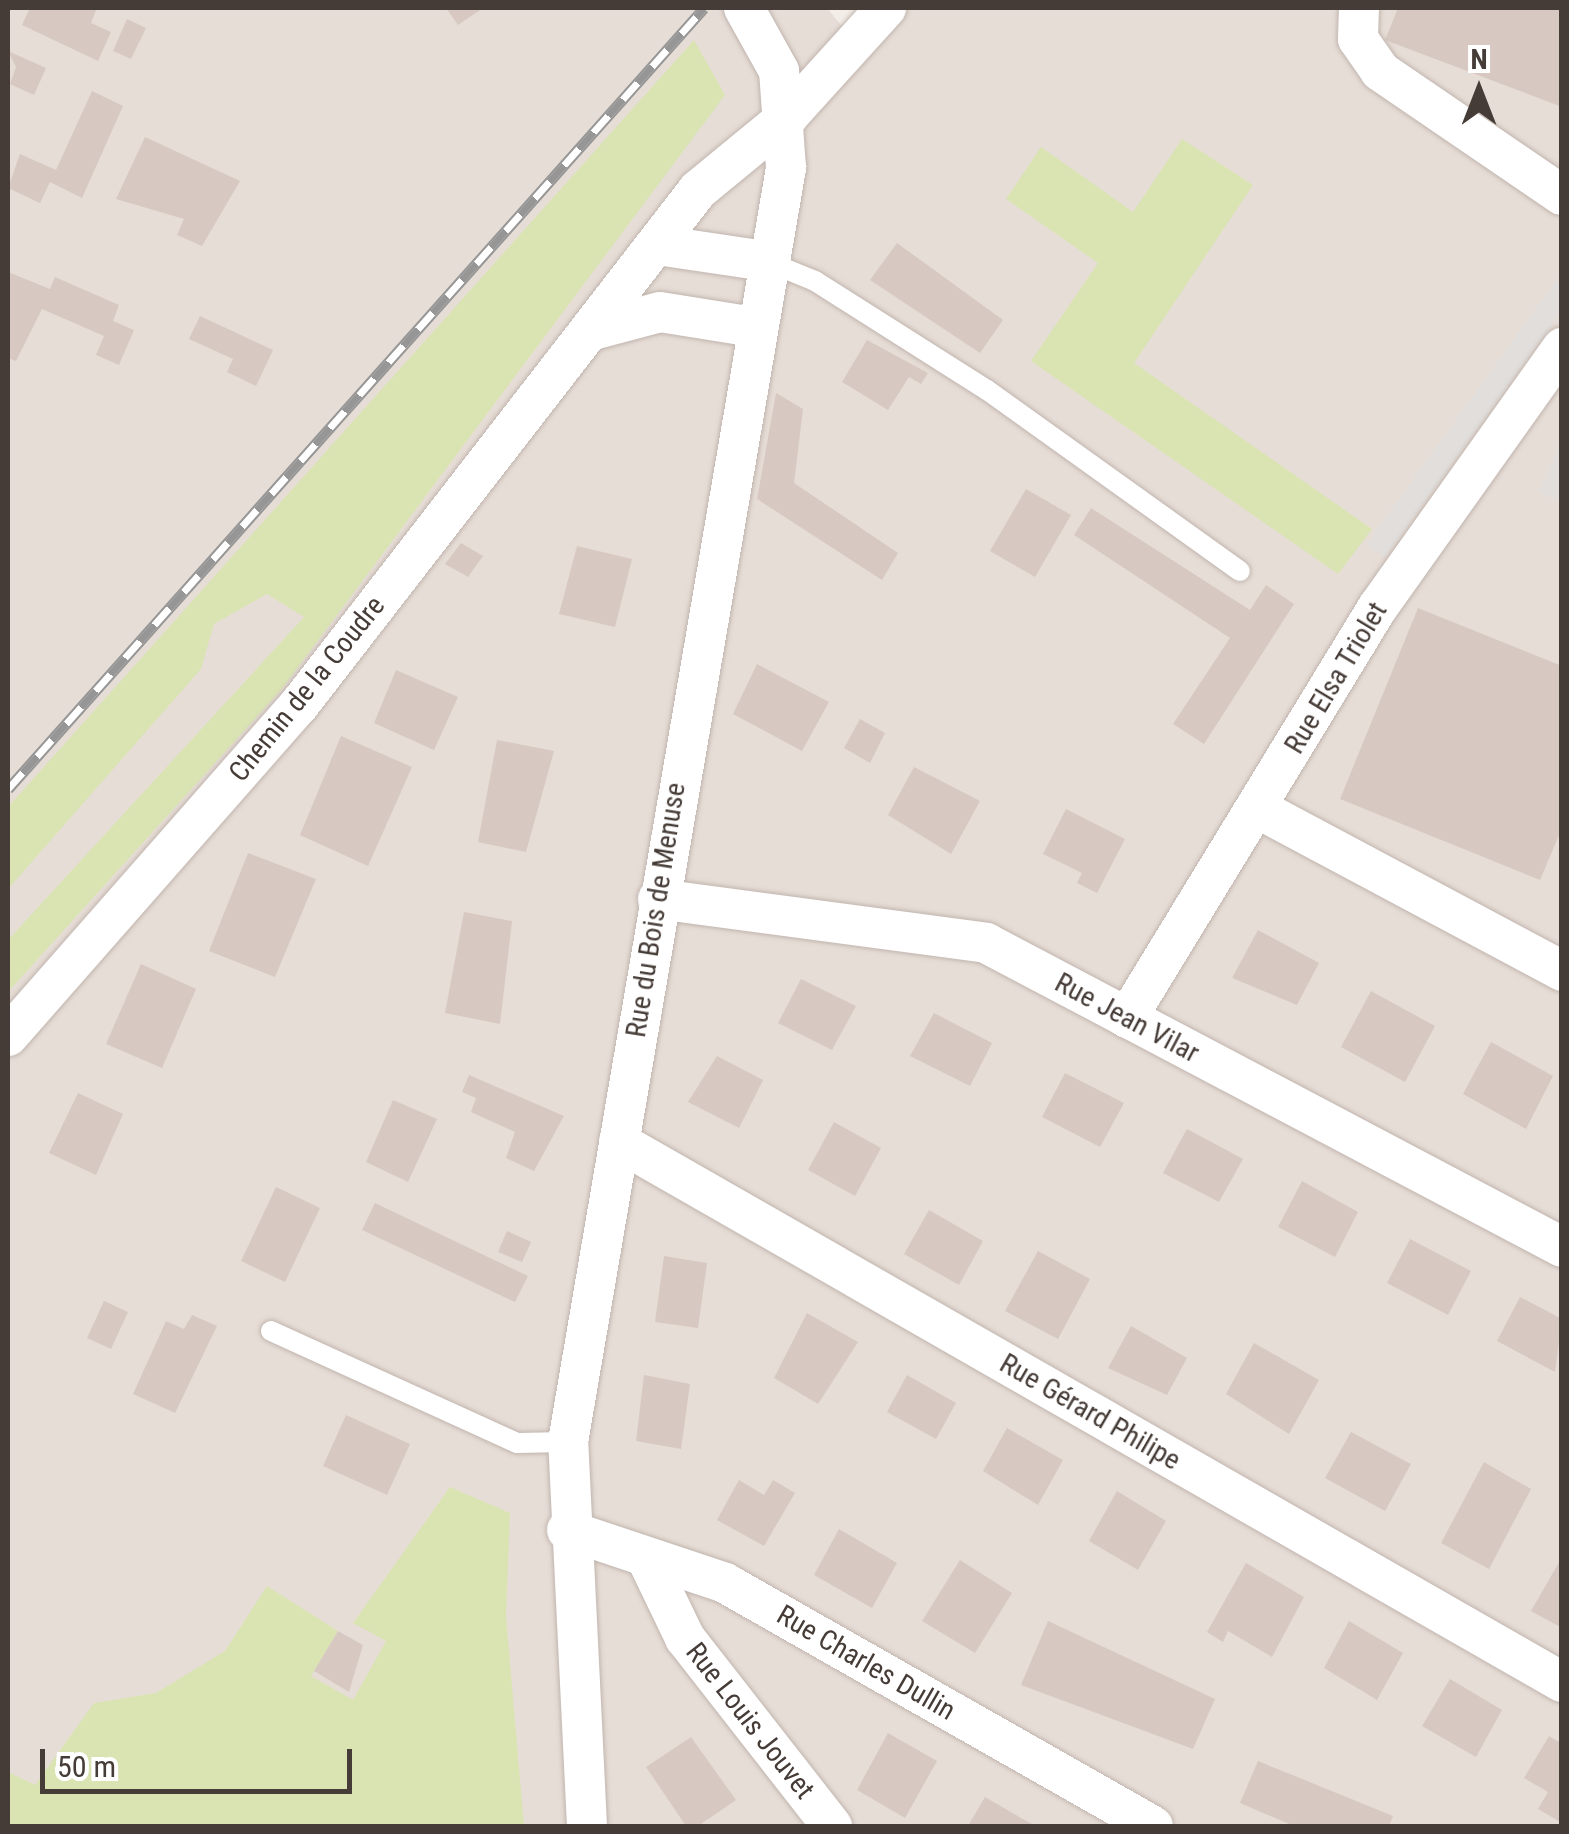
<!DOCTYPE html>
<html>
<head>
<meta charset="utf-8">
<style>
	body { margin:0 }
	#map { position:relative; width:1569px; height:1834px; overflow:hidden; background:#f3ede8; font-family:"Roboto Condensed",sans-serif }
	div>[style] { position:absolute }
	.residential>* { inset:0; background:#e6ddd6 }
	.green>* { inset:0; background:#dae4b3 }
	.parking>* { inset:0; background:#e1dedc }
	.building>* { inset:0; background:#d7c9c1 }
	.roads { filter:drop-shadow(0 0 2px #c1b5ae) drop-shadow(0 0 2px #c1b5ae) }
	.service>* { height:20px; margin:-10px; padding:0 10px; transform-origin:10px; border-radius:10px; background:#fff }
	.minor>* { height:40px; margin:-20px; padding:0 20px; transform-origin:20px; border-radius:20px; background:#fff }
	.rail>* { height:11px; margin-top:-5.5px; transform-origin:0; background:repeating-linear-gradient(90deg,#fff 0 22px,#969696 0 44px); box-sizing:border-box; border-block:2px solid #969696 }
	span { translate:-50% -50%; white-space:nowrap; text-align:center; line-height:1.15; -webkit-text-stroke:8px #fff; paint-order:stroke }
	.street-label { font-size:28px; color:#463c37 }
	.frame { position:absolute; inset:0; border:10px solid #463c37; pointer-events:none }
	.north { position:absolute; left:1429px; top:40px; width:100px; height:100px; -webkit-text-stroke:8px #fff; paint-order:stroke; rotate:0deg; font-size:28px; font-weight:700; line-height:40px; text-align:center; color:#463c37 }
	.north::after { content:''; display:block; margin:auto; width:35px; height:45px; background:#463c37; clip-path:polygon(50% 0,100% 100%,50% 72%,0 100%) }
	.scale { position:absolute; left:40px; top:1749px; width:312px; height:45px; box-sizing:border-box; border:5px solid #463c37; border-top:0; padding-left:12px; font-size:30px; line-height:35px; white-space:nowrap; color:#463c37; -webkit-text-stroke:8px #fff; paint-order:stroke }
</style>
</head>
<body>
<div id="map">
	<div class="residential">
		<i style="clip-path:polygon(8px 8px,827px 8px,855px 42px,884px 8px,1561px 8px,1561px 1826px,8px 1826px)"></i>
	</div>
	<div class="green">
		<i style="clip-path:polygon(694px 40px,725px 95px,281px 690px,8px 992px,8px 940px,304px 617px,267px 594px,214px 624px,201px 669px,8px 889px,8px 807px)"></i>
		<i style="clip-path:polygon(1182px 139px,1253px 185px,1134px 363px,1372px 529px,1338px 574px,1031px 361px,1098px 263px,1006px 199px,1041px 147px,1133px 212px)"></i>
		<i style="clip-path:polygon(450px 1487px,510px 1513px,506px 1616px,524px 1826px,8px 1826px,8px 1772px,35px 1785px,94px 1703px,156px 1693px,225px 1651px,267px 1586px,338px 1631px,311px 1676px,353px 1700px,386px 1641px,353px 1623px)"></i>
	</div>
	<div class="parking">
		<i style="clip-path:polygon(1558px 278px,1561px 312px,1385px 557px,1366px 545px)"></i>
		<i style="clip-path:polygon(1561px 440px,1561px 502px,1539px 492px)"></i>
	</div>
	<div class="building">
		<i style="clip-path:polygon(30px 8px,96px 10px,91px 23px,111px 32px,98px 61px,22px 25px)"></i>
		<i style="clip-path:polygon(446px 8px,483px 8px,458px 25px)"></i>
		<i style="clip-path:polygon(1398px 8px,1562px 8px,1562px 107px,1385px 40px)"></i>
		<i style="clip-path:polygon(127px 19px,146px 28px,131px 59px,113px 51px)"></i>
		<i style="clip-path:polygon(8px 51px,46px 68px,34px 95px,10px 84px,16px 67px)"></i>
		<i style="clip-path:polygon(92px 91px,123px 106px,82px 198px,50px 182px,40px 203px,8px 188px,20px 154px,56px 170px)"></i>
		<i style="clip-path:polygon(145px 137px,240px 181px,202px 246px,177px 235px,184px 219px,116px 199px)"></i>
		<i style="clip-path:polygon(897px 243px,1003px 320px,980px 353px,870px 280px)"></i>
		<i style="clip-path:polygon(8px 272px,50px 289px,55px 277px,119px 305px,113px 321px,134px 330px,119px 365px,96px 355px,104px 336px,42px 309px,16px 361px,8px 358px)"></i>
		<i style="clip-path:polygon(200px 316px,273px 350px,256px 386px,227px 372px,233px 359px,189px 339px)"></i>
		<i style="clip-path:polygon(867px 340px,928px 373px,921px 384px,909px 377px,888px 410px,842px 382px)"></i>
		<i style="clip-path:polygon(776px 393px,803px 409px,794px 483px,898px 553px,882px 580px,757px 499px)"></i>
		<i style="clip-path:polygon(1026px 489px,1071px 515px,1035px 577px,990px 551px)"></i>
		<i style="clip-path:polygon(1091px 508px,1250px 610px,1266px 585px,1294px 604px,1204px 744px,1173px 724px,1230px 638px,1074px 535px)"></i>
		<i style="clip-path:polygon(461px 543px,483px 556px,468px 577px,445px 564px)"></i>
		<i style="clip-path:polygon(577px 546px,632px 559px,615px 627px,559px 614px)"></i>
		<i style="clip-path:polygon(1418px 608px,1562px 666px,1562px 828px,1540px 880px,1340px 799px)"></i>
		<i style="clip-path:polygon(757px 664px,829px 702px,802px 751px,733px 714px)"></i>
		<i style="clip-path:polygon(396px 670px,458px 697px,434px 750px,374px 723px)"></i>
		<i style="clip-path:polygon(860px 719px,885px 733px,870px 763px,844px 748px)"></i>
		<i style="clip-path:polygon(341px 736px,412px 767px,368px 866px,300px 835px)"></i>
		<i style="clip-path:polygon(497px 740px,554px 751px,526px 852px,478px 842px)"></i>
		<i style="clip-path:polygon(914px 767px,980px 801px,951px 854px,888px 815px)"></i>
		<i style="clip-path:polygon(1066px 809px,1125px 839px,1097px 893px,1077px 883px,1082px 873px,1043px 854px)"></i>
		<i style="clip-path:polygon(248px 853px,316px 879px,275px 977px,209px 951px)"></i>
		<i style="clip-path:polygon(464px 912px,512px 921px,500px 1024px,445px 1013px)"></i>
		<i style="clip-path:polygon(1258px 930px,1319px 963px,1297px 1005px,1232px 978px)"></i>
		<i style="clip-path:polygon(141px 964px,196px 989px,162px 1068px,106px 1044px)"></i>
		<i style="clip-path:polygon(801px 979px,856px 1006px,832px 1050px,778px 1023px)"></i>
		<i style="clip-path:polygon(1371px 991px,1435px 1026px,1405px 1082px,1341px 1047px)"></i>
		<i style="clip-path:polygon(934px 1013px,992px 1043px,970px 1086px,910px 1056px)"></i>
		<i style="clip-path:polygon(1491px 1042px,1553px 1076px,1526px 1129px,1463px 1094px)"></i>
		<i style="clip-path:polygon(717px 1056px,763px 1080px,739px 1128px,688px 1102px)"></i>
		<i style="clip-path:polygon(1065px 1073px,1124px 1103px,1100px 1147px,1042px 1117px)"></i>
		<i style="clip-path:polygon(469px 1075px,564px 1116px,534px 1171px,506px 1158px,515px 1132px,471px 1112px,476px 1098px,462px 1092px)"></i>
		<i style="clip-path:polygon(78px 1093px,123px 1114px,96px 1175px,49px 1153px)"></i>
		<i style="clip-path:polygon(393px 1100px,437px 1119px,408px 1182px,366px 1162px)"></i>
		<i style="clip-path:polygon(834px 1122px,881px 1148px,855px 1196px,808px 1170px)"></i>
		<i style="clip-path:polygon(1187px 1129px,1243px 1159px,1219px 1202px,1163px 1173px)"></i>
		<i style="clip-path:polygon(1302px 1181px,1358px 1212px,1335px 1257px,1278px 1227px)"></i>
		<i style="clip-path:polygon(276px 1187px,320px 1208px,285px 1282px,241px 1261px)"></i>
		<i style="clip-path:polygon(375px 1203px,528px 1276px,515px 1302px,362px 1230px)"></i>
		<i style="clip-path:polygon(929px 1210px,983px 1241px,959px 1285px,904px 1254px)"></i>
		<i style="clip-path:polygon(507px 1231px,531px 1242px,522px 1262px,498px 1252px)"></i>
		<i style="clip-path:polygon(1410px 1239px,1471px 1271px,1448px 1315px,1387px 1283px)"></i>
		<i style="clip-path:polygon(1038px 1251px,1090px 1279px,1058px 1339px,1005px 1311px)"></i>
		<i style="clip-path:polygon(664px 1256px,707px 1263px,698px 1328px,655px 1322px)"></i>
		<i style="clip-path:polygon(1520px 1297px,1562px 1319px,1555px 1372px,1497px 1341px)"></i>
		<i style="clip-path:polygon(104px 1301px,128px 1312px,111px 1349px,87px 1338px)"></i>
		<i style="clip-path:polygon(807px 1313px,858px 1342px,818px 1404px,774px 1378px)"></i>
		<i style="clip-path:polygon(192px 1315px,217px 1326px,175px 1413px,133px 1394px,166px 1321px,184px 1329px)"></i>
		<i style="clip-path:polygon(1131px 1326px,1187px 1358px,1167px 1395px,1108px 1368px)"></i>
		<i style="clip-path:polygon(1254px 1343px,1319px 1380px,1289px 1434px,1226px 1394px)"></i>
		<i style="clip-path:polygon(644px 1375px,690px 1384px,681px 1449px,636px 1441px)"></i>
		<i style="clip-path:polygon(907px 1375px,956px 1403px,936px 1439px,887px 1412px)"></i>
		<i style="clip-path:polygon(346px 1415px,410px 1444px,387px 1495px,323px 1466px)"></i>
		<i style="clip-path:polygon(1007px 1428px,1063px 1460px,1038px 1505px,983px 1471px)"></i>
		<i style="clip-path:polygon(1351px 1432px,1411px 1464px,1385px 1511px,1325px 1478px)"></i>
		<i style="clip-path:polygon(1484px 1462px,1531px 1489px,1489px 1569px,1441px 1543px)"></i>
		<i style="clip-path:polygon(739px 1480px,764px 1495px,773px 1480px,795px 1493px,764px 1546px,717px 1520px)"></i>
		<i style="clip-path:polygon(1117px 1491px,1166px 1521px,1138px 1570px,1089px 1541px)"></i>
		<i style="clip-path:polygon(839px 1529px,897px 1563px,872px 1608px,814px 1575px)"></i>
		<i style="clip-path:polygon(1562px 1557px,1562px 1628px,1531px 1611px)"></i>
		<i style="clip-path:polygon(960px 1560px,1012px 1593px,975px 1653px,922px 1621px)"></i>
		<i style="clip-path:polygon(1246px 1563px,1304px 1597px,1272px 1657px,1228px 1631px,1223px 1642px,1207px 1632px)"></i>
		<i style="clip-path:polygon(1048px 1621px,1215px 1699px,1193px 1749px,1021px 1685px)"></i>
		<i style="clip-path:polygon(1349px 1621px,1403px 1653px,1377px 1700px,1324px 1668px)"></i>
		<i style="clip-path:polygon(338px 1631px,363px 1645px,349px 1692px,314px 1671px)"></i>
		<i style="clip-path:polygon(1450px 1679px,1502px 1710px,1476px 1757px,1422px 1726px)"></i>
		<i style="clip-path:polygon(888px 1733px,937px 1761px,905px 1818px,857px 1790px)"></i>
		<i style="clip-path:polygon(1549px 1736px,1562px 1744px,1562px 1823px,1538px 1809px,1548px 1792px,1524px 1778px)"></i>
		<i style="clip-path:polygon(691px 1737px,736px 1800px,698px 1826px,686px 1826px,646px 1767px)"></i>
		<i style="clip-path:polygon(1258px 1761px,1393px 1816px,1389px 1826px,1294px 1826px,1240px 1803px)"></i>
		<i style="clip-path:polygon(985px 1797px,1021px 1818px,1036px 1826px,968px 1826px)"></i>
	</div>
	<div class="roads">
		<div class="service">
			<i style="left:766px;top:261px;width:53px;rotate:22.2deg"></i>
			<i style="left:815px;top:281px;width:204px;rotate:32.4deg"></i>
			<i style="left:987px;top:390px;width:311px;rotate:35.6deg"></i>
			<i style="left:271px;top:1331px;width:270px;rotate:24.5deg"></i>
			<i style="left:517px;top:1443px;width:51px;rotate:-1.1deg"></i>
		</div>
		<div class="minor">
			<i style="left:1359px;top:8px;width:31px;rotate:92deg"></i>
			<i style="left:1358px;top:39px;width:39px;rotate:55deg"></i>
			<i style="left:1380px;top:71px;width:220px;rotate:34.3deg"></i>
			<i style="left:657px;top:245px;width:110px;rotate:8.4deg"></i>
			<i style="left:593px;top:330px;width:69px;rotate:-15deg"></i>
			<i style="left:660px;top:312px;width:95px;rotate:9.1deg"></i>
			<i style="left:1257px;top:808px;width:346px;rotate:28.1deg"></i>
			<i style="left:658px;top:899px;width:331px;rotate:7.6deg"></i>
			<i style="left:986px;top:943px;width:651px;rotate:27.82deg"></i>
			<i style="left:1127px;top:1018px;width:482px;rotate:-58.6deg"></i>
			<i style="left:1378px;top:607px;width:318px;rotate:-54.6deg"></i>
			<i style="left:8px;top:1036px;width:441px;rotate:-48.7deg"></i>
			<i style="left:299px;top:705px;width:651px;rotate:-52.23deg"></i>
			<i style="left:698px;top:190px;width:117px;rotate:-39.4deg"></i>
			<i style="left:788px;top:116px;width:146px;rotate:-47.8deg"></i>
			<i style="left:619px;top:1142px;width:1087px;rotate:29.8deg"></i>
			<i style="left:567px;top:1530px;width:167px;rotate:18.5deg"></i>
			<i style="left:725px;top:1583px;width:492px;rotate:29.6deg"></i>
			<i style="left:647px;top:1559px;width:88px;rotate:64.3deg"></i>
			<i style="left:685px;top:1638px;width:239px;rotate:52deg"></i>
			<i style="left:587px;top:1826px;width:384px;rotate:-92.8deg"></i>
			<i style="left:568px;top:1442px;width:1293px;rotate:-80.29deg"></i>
			<i style="left:786px;top:168px;width:97px;rotate:-94.1deg"></i>
			<i style="left:779px;top:71px;width:72px;rotate:-119.1deg"></i>
		</div>
	</div>
	<div class="rail">
		<i style="left:8px;top:789px;width:1046px;rotate:-48.29deg"></i>
	</div>
	<div class="street-label">
		<span style="left:1336px;top:678px;rotate:-59deg">Rue Elsa Triolet</span>
		<span style="left:307px;top:689px;rotate:-51deg">Chemin de la Coudre</span>
		<span style="left:656px;top:910px;rotate:-81deg">Rue du Bois de Menuse</span>
		<span style="left:1127px;top:1018px;rotate:28deg">Rue Jean Vilar</span>
		<span style="left:1090px;top:1412px;rotate:30deg">Rue Gérard Philipe</span>
		<span style="left:866px;top:1663px;rotate:30deg">Rue Charles Dullin</span>
		<span style="left:750px;top:1721px;rotate:52deg">Rue Louis Jouvet</span>
	</div>
	<div class="frame"></div>
	<div class="north">N</div>
	<div class="scale">50 m</div>
</div>
</body>
</html>
